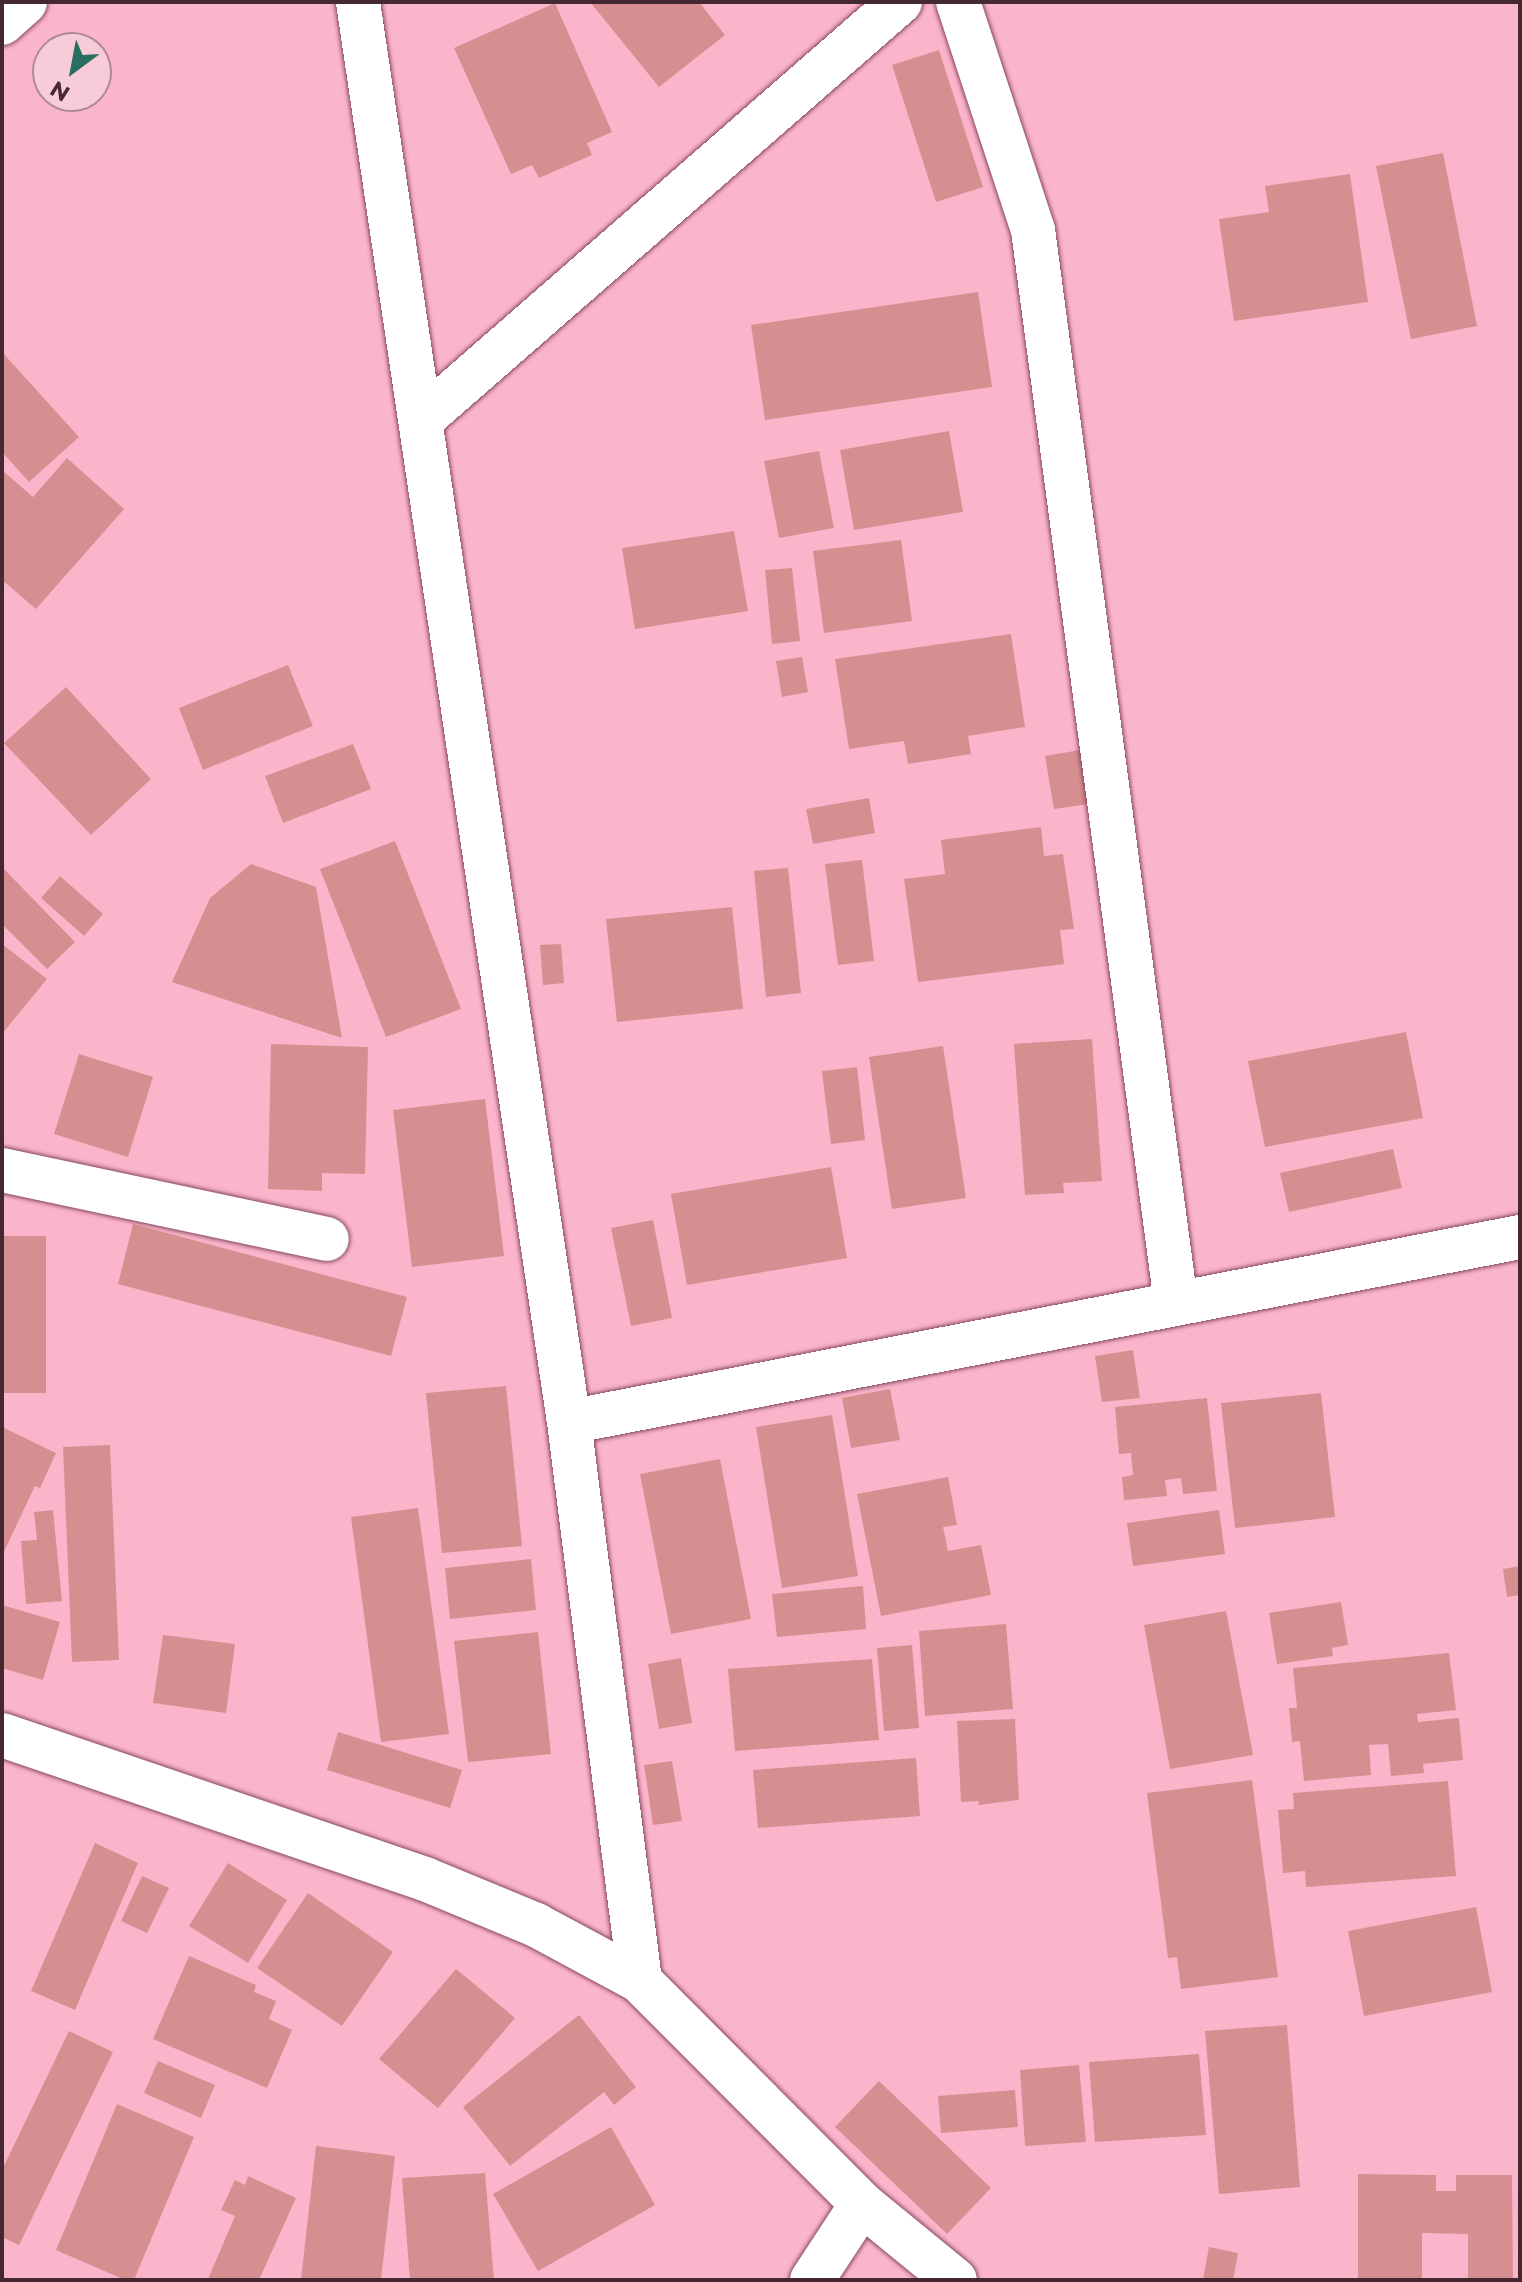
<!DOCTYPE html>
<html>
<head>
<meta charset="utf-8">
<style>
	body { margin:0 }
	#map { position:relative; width:1522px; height:2282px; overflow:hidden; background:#fbb5cb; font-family:Montserrat,sans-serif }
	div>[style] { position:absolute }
	.building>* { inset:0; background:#d68f90 }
	.roads { filter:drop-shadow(0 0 2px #86495e) drop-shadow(0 0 2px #86495e) }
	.minor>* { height:44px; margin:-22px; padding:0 22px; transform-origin:22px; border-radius:22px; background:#fff }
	span { translate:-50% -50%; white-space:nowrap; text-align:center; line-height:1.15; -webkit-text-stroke:6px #f7cbd8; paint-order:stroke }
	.frame { position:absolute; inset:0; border:4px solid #442932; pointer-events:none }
	.north { position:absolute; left:32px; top:32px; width:80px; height:80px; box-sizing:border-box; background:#f7cbd8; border:2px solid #af8a96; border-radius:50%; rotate:212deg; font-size:22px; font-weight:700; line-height:32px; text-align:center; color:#442932 }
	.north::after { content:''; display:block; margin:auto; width:28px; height:36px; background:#296e61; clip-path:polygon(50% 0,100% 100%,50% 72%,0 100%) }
</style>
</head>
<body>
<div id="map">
	<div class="building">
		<i style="clip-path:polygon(590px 2px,699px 2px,725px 35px,659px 87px)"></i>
		<i style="clip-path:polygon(555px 3px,612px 132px,587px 143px,592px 155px,539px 178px,532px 165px,511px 174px,454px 48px)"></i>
		<i style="clip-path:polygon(939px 50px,983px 187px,936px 202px,892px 65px)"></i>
		<i style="clip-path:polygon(1443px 153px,1477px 326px,1411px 339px,1376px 166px)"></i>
		<i style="clip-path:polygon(1350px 174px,1368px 302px,1234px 321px,1219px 219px,1269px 212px,1265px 186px)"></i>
		<i style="clip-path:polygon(978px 292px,992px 387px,765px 420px,751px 325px)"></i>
		<i style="clip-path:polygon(2px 352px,79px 437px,29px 482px,2px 452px)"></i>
		<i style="clip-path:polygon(949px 431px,963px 512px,854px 530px,840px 450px)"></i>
		<i style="clip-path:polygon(819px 451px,834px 528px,779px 538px,764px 461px)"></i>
		<i style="clip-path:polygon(67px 458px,124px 509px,36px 609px,2px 580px,2px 470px,33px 497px)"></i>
		<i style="clip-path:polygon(734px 531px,748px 611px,635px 629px,622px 548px)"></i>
		<i style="clip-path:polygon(901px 540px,912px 621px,824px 633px,813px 551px)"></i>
		<i style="clip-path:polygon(792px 568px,800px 641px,772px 644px,765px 570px)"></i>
		<i style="clip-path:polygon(1011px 634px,1025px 727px,968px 736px,971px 754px,908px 764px,904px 741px,849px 749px,835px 659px)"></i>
		<i style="clip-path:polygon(802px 657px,808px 692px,782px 697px,776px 661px)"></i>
		<i style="clip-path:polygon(288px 665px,313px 726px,203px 770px,179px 708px)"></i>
		<i style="clip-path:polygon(66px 687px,151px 779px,91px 835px,4px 743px)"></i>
		<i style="clip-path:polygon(353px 744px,371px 789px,283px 823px,265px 776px)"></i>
		<i style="clip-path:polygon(1080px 750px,1089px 804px,1054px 809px,1045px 756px)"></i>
		<i style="clip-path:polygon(869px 798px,875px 833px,813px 844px,806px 809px)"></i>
		<i style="clip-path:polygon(1041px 827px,1044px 856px,1063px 854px,1074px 929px,1060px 930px,1064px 964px,918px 982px,904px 879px,945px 874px,941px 840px)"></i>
		<i style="clip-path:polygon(395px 841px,461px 1009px,386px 1037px,320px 869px)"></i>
		<i style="clip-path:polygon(862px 860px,874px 961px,838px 965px,825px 864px)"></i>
		<i style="clip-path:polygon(251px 864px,316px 887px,342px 1038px,172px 982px,210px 898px)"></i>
		<i style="clip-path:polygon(2px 867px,75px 942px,47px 969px,2px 924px)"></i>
		<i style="clip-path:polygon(788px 868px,801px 993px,766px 997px,754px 871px)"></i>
		<i style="clip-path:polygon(60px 876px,103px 914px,84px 936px,41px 898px)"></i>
		<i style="clip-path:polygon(732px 907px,743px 1009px,617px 1022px,606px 919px)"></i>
		<i style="clip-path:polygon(2px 944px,47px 979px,2px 1034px)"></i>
		<i style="clip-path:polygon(561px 944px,564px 983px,543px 985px,540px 945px)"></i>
		<i style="clip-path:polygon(1406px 1032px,1423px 1118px,1265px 1147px,1248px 1061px)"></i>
		<i style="clip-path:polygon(1092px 1039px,1102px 1181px,1063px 1183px,1064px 1193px,1025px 1195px,1014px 1044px)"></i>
		<i style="clip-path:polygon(271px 1044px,368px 1047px,365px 1174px,322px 1173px,322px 1191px,268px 1189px)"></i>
		<i style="clip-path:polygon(943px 1046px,966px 1198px,892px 1209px,869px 1057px)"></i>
		<i style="clip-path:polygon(79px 1054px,153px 1077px,128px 1157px,54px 1134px)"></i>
		<i style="clip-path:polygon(857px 1067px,865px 1140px,831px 1144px,822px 1071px)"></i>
		<i style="clip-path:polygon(485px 1099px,504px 1256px,412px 1267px,393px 1110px)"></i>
		<i style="clip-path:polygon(1393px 1149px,1402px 1188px,1289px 1212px,1280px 1173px)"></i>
		<i style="clip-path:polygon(831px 1167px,847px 1258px,687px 1285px,671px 1194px)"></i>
		<i style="clip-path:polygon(653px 1220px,672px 1318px,631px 1326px,611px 1228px)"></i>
		<i style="clip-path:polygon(133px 1224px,407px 1297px,391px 1356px,118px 1284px)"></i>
		<i style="clip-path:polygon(2px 1236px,46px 1236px,46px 1393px,2px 1393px)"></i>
		<i style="clip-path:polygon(1133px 1350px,1140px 1398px,1102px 1402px,1095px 1356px)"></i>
		<i style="clip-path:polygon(506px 1386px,522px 1546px,442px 1553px,426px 1393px)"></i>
		<i style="clip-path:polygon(890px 1389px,900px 1440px,851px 1448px,842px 1398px)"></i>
		<i style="clip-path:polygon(1321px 1393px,1335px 1517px,1235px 1528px,1221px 1403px)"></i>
		<i style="clip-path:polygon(1207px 1398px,1217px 1491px,1183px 1494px,1181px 1478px,1165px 1480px,1167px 1496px,1124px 1500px,1122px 1477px,1133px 1475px,1131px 1453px,1119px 1454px,1115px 1407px)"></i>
		<i style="clip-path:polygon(832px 1415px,858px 1576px,782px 1588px,756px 1427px)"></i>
		<i style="clip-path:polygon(2px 1427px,56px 1453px,40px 1488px,35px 1486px,2px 1556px)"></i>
		<i style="clip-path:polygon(110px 1445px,119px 1660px,72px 1662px,63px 1447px)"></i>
		<i style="clip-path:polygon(720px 1459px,751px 1619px,671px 1634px,640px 1474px)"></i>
		<i style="clip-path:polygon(948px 1477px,957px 1525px,943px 1527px,948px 1551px,981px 1545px,991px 1595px,881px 1616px,857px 1494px)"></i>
		<i style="clip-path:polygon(418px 1508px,449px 1734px,381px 1742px,351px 1517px)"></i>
		<i style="clip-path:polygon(53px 1510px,62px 1601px,26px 1604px,21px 1541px,37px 1540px,34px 1512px)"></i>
		<i style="clip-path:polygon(1219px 1510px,1225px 1554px,1133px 1566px,1127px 1523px)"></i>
		<i style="clip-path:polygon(531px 1559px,536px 1610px,450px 1619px,445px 1568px)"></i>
		<i style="clip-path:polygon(1520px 1566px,1520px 1595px,1507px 1597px,1503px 1569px)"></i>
		<i style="clip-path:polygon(863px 1586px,866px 1629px,777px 1637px,772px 1594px)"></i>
		<i style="clip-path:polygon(1341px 1602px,1348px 1645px,1332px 1648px,1333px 1656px,1277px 1664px,1269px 1613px)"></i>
		<i style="clip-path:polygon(2px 1605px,60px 1622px,43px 1680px,2px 1668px)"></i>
		<i style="clip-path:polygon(1226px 1611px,1253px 1755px,1170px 1769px,1144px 1625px)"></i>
		<i style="clip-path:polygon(1006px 1624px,1013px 1709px,925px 1716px,919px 1631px)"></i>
		<i style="clip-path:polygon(538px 1632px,551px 1754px,468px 1762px,454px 1641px)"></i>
		<i style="clip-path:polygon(163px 1635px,235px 1644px,226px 1713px,153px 1703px)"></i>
		<i style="clip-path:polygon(912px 1645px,919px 1728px,884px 1731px,877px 1648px)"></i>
		<i style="clip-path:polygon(1449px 1653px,1456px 1710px,1417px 1714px,1418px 1722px,1459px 1718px,1463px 1760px,1423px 1764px,1424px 1773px,1391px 1776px,1388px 1744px,1369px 1745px,1371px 1775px,1304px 1781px,1300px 1741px,1292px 1742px,1289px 1708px,1297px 1708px,1293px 1668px)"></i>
		<i style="clip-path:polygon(681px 1658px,692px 1723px,659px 1729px,648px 1664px)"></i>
		<i style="clip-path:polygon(872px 1659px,879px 1740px,735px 1751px,728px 1669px)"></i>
		<i style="clip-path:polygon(1015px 1719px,1019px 1800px,978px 1805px,979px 1801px,961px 1802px,957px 1721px)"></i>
		<i style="clip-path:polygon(338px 1732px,462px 1770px,450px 1808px,327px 1770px)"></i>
		<i style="clip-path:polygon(916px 1758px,920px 1816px,758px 1828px,753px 1770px)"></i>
		<i style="clip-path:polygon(672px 1761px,682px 1821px,653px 1825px,644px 1765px)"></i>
		<i style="clip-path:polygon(1252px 1780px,1278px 1977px,1181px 1989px,1177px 1957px,1168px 1958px,1147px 1793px)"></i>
		<i style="clip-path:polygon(1448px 1781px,1456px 1876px,1306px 1887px,1305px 1871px,1283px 1873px,1278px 1810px,1294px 1809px,1293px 1793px)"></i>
		<i style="clip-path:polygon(95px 1843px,138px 1863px,75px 2010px,31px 1991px)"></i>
		<i style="clip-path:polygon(228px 1863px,287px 1900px,248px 1963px,189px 1926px)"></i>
		<i style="clip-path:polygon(142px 1876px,169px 1888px,147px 1933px,121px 1921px)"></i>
		<i style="clip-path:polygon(308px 1893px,393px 1952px,342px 2026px,257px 1968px)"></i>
		<i style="clip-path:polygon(1476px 1907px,1492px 1992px,1364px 2016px,1348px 1931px)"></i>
		<i style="clip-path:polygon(189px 1956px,256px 1985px,254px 1992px,276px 2001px,269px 2019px,292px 2030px,267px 2088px,153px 2039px)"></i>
		<i style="clip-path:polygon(456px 1969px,515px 2018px,438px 2108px,379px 2059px)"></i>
		<i style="clip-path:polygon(579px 2015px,636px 2087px,614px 2105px,604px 2092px,510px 2166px,463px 2107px)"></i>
		<i style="clip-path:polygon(1287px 2025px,1300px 2187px,1219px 2194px,1205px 2031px)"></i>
		<i style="clip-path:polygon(69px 2031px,113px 2052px,19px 2245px,2px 2237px,2px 2170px)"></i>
		<i style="clip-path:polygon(1199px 2054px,1206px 2135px,1095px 2142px,1089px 2062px)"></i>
		<i style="clip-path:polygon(158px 2061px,215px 2085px,201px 2118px,144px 2093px)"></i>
		<i style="clip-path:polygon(1079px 2065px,1086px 2142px,1025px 2146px,1020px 2070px)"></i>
		<i style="clip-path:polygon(879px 2081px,991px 2188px,947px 2234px,835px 2127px)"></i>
		<i style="clip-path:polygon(1015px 2090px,1018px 2127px,941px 2133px,938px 2096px)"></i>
		<i style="clip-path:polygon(117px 2104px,194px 2137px,134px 2280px,125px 2280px,56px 2250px)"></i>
		<i style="clip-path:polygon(611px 2127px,655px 2205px,538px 2271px,493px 2194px)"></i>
		<i style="clip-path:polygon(316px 2146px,395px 2156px,381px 2280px,301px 2280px)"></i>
		<i style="clip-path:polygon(485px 2173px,494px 2280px,410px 2280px,402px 2178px)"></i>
		<i style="clip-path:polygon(1358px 2174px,1436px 2175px,1436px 2191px,1456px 2191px,1456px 2175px,1512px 2175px,1513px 2280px,1468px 2280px,1468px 2234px,1422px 2233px,1422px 2280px,1358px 2280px)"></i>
		<i style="clip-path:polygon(248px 2176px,296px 2198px,259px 2280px,211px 2280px,208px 2279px,235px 2216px,221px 2210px,235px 2180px,245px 2185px)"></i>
		<i style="clip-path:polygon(1209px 2247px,1238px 2253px,1233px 2280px,1203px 2280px)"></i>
	</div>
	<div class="roads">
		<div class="minor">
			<i style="left:358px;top:2px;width:1436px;rotate:81.55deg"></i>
			<i style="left:569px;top:1422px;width:563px;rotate:82.76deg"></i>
			<i style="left:958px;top:2px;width:240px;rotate:71.8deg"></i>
			<i style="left:1033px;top:230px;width:1082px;rotate:82.41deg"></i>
			<i style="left:2px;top:23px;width:31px;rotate:-42deg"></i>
			<i style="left:421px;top:420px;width:636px;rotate:-41.11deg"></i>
			<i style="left:2px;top:1170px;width:332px;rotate:12deg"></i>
			<i style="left:569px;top:1422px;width:969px;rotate:-11.01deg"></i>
			<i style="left:2px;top:1735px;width:447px;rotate:18.8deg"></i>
			<i style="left:425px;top:1879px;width:120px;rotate:22.5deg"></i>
			<i style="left:536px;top:1925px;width:118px;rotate:28.3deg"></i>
			<i style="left:640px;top:1981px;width:315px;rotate:45.1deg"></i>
			<i style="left:862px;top:2204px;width:120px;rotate:39.3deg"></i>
			<i style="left:812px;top:2280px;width:91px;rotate:-56.7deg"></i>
		</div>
	</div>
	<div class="frame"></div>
	<div class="north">N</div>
</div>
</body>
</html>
